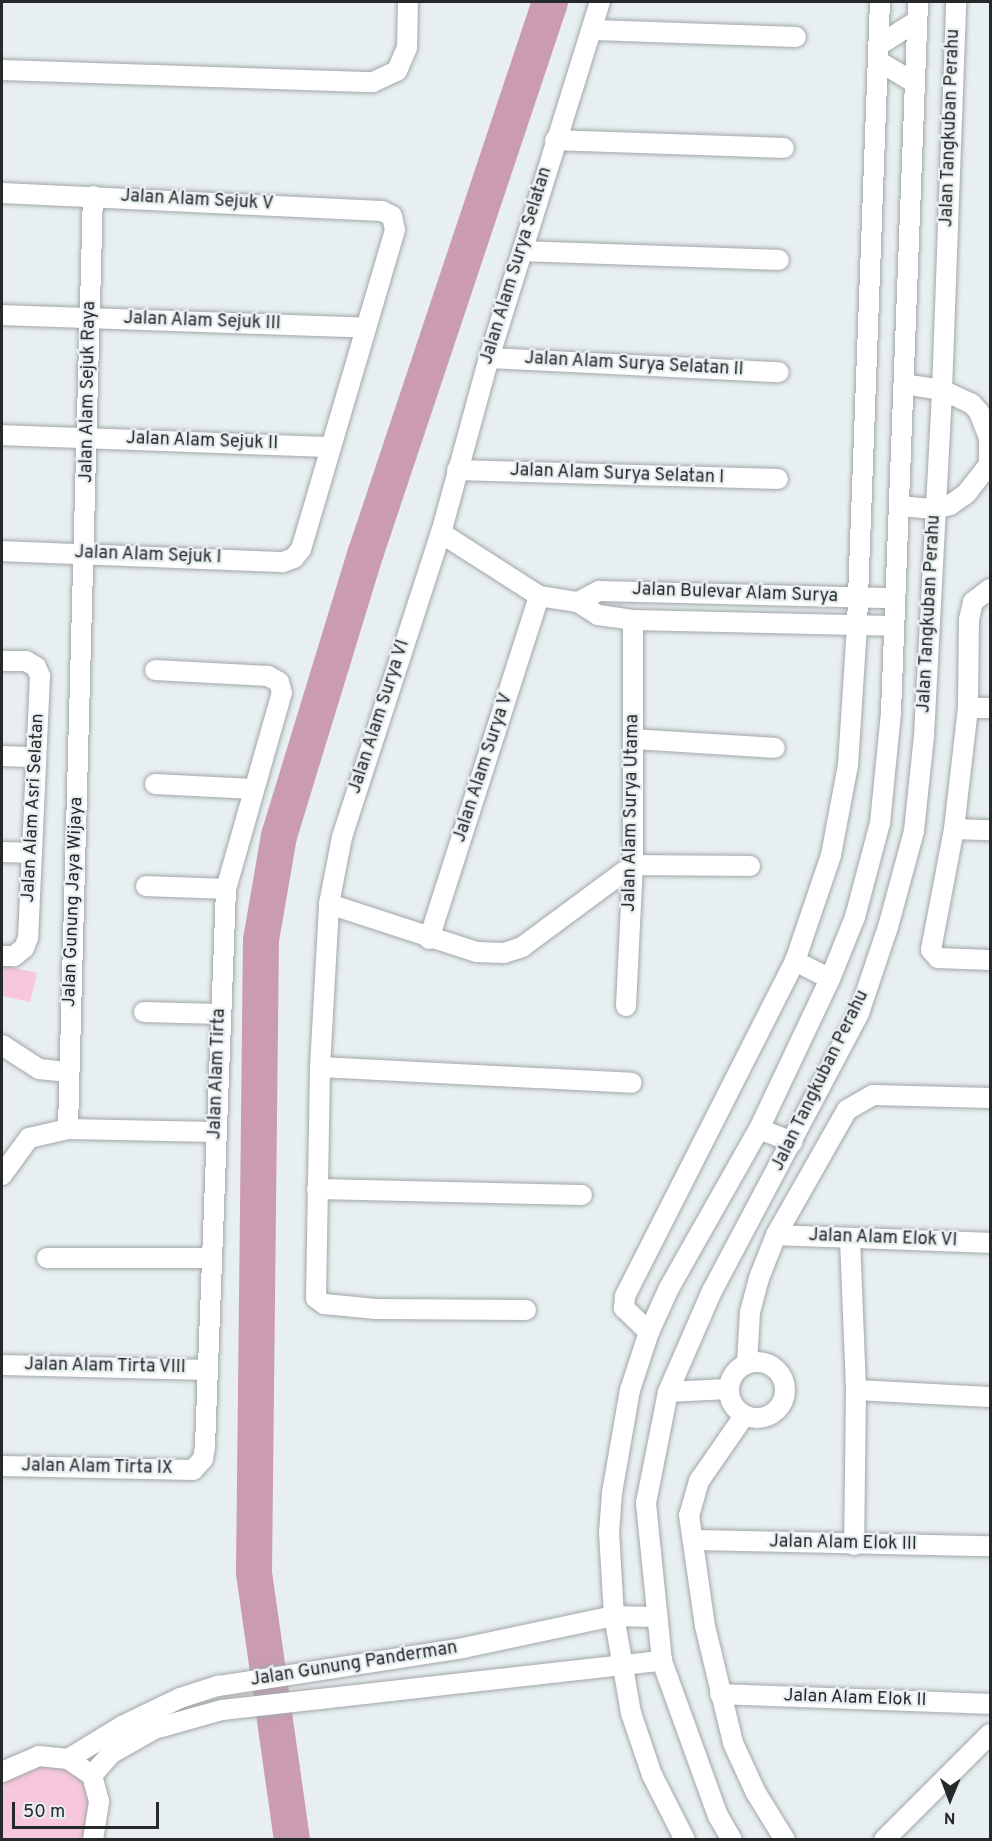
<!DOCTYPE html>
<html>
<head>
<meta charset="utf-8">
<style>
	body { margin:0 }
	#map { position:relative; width:992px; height:1841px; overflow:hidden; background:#e8eff1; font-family:Overpass,sans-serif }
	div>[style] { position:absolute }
	.green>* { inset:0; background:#f7c7dd }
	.river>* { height:36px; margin:-18px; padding:0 18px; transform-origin:18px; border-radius:18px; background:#ca9bb1 }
	.roads { filter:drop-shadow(0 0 2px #a1a7a9) drop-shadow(0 0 2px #a1a7a9) }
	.street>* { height:20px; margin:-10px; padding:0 10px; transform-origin:10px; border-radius:10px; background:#fff }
	.street>.ring { margin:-10px; padding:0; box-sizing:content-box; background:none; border:20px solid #fff; border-radius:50% }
	span { translate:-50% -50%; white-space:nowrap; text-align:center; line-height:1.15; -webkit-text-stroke:4.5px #e8eff1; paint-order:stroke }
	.street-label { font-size:18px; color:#262929 }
	.frame { position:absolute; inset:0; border:3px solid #262929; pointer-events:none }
	.north { position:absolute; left:920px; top:1769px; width:60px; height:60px; -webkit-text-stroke:4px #e8eff1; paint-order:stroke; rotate:181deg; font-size:16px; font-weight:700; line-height:24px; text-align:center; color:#262929 }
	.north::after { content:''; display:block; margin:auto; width:21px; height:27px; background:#262929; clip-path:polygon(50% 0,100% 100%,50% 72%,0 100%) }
	.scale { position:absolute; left:12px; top:1802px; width:147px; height:27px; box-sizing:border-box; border:3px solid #262929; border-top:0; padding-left:8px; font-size:18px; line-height:21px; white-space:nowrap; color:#262929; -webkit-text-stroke:4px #e8eff1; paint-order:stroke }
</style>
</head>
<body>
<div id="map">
	<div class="green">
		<i style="clip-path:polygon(2px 965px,37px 973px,30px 1002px,2px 996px)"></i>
		<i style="clip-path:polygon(38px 1758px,90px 1776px,88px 1839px,2px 1840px,2px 1780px)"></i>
	</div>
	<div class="river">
		<i style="left:292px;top:1840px;width:271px;rotate:-98.1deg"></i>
		<i style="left:254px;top:1572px;width:632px;rotate:-89.37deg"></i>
		<i style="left:261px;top:940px;width:106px;rotate:-80.2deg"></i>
		<i style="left:279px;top:836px;width:297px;rotate:-73deg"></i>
		<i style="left:366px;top:552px;width:580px;rotate:-71.5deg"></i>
	</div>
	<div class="roads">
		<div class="street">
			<i style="left:594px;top:30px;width:202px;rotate:2deg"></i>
			<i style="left:879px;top:45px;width:45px;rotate:-32.3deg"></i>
			<i style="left:878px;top:61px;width:43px;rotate:30.7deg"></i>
			<i style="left:2px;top:70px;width:371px;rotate:1.9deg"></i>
			<i style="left:373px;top:82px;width:26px;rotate:-25deg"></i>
			<i style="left:397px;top:71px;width:25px;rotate:-67deg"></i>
			<i style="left:407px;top:48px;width:46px;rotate:-88.8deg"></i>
			<i style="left:555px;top:140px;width:229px;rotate:2deg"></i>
			<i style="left:2px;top:193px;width:380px;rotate:2.7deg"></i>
			<i style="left:382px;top:211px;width:11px;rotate:27deg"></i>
			<i style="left:392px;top:216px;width:14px;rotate:78deg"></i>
			<i style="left:395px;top:230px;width:333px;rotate:106.4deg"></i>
			<i style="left:301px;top:549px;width:11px;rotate:128deg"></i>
			<i style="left:294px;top:558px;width:12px;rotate:160deg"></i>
			<i style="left:283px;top:562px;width:281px;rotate:-177.8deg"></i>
			<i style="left:522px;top:251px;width:257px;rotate:2deg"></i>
			<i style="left:2px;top:315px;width:364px;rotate:2deg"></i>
			<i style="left:489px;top:358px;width:290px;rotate:2.8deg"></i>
			<i style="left:2px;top:435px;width:329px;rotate:2.1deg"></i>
			<i style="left:457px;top:470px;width:321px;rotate:1.6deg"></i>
			<i style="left:899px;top:506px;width:36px;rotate:5deg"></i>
			<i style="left:935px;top:509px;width:16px;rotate:-15deg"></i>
			<i style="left:950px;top:505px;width:19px;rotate:-35deg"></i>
			<i style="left:966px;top:494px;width:37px;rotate:-52deg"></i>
			<i style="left:989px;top:465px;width:27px;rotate:-90deg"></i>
			<i style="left:989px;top:438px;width:28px;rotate:-111deg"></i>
			<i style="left:979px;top:412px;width:11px;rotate:-131deg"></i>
			<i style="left:972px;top:404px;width:33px;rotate:-155deg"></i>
			<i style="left:942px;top:390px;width:38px;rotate:-171deg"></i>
			<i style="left:441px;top:533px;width:117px;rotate:32.7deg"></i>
			<i style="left:539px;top:596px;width:39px;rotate:9deg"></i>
			<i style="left:578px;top:602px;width:24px;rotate:33deg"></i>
			<i style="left:598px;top:615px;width:35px;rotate:8deg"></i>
			<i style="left:633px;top:620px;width:259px;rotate:1.3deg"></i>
			<i style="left:990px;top:589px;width:21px;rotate:143deg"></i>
			<i style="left:973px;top:602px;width:18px;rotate:103deg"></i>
			<i style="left:969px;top:620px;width:88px;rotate:90.7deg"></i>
			<i style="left:968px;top:708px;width:122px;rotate:96.6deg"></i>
			<i style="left:954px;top:829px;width:123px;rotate:100.8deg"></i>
			<i style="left:931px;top:950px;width:11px;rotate:49deg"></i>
			<i style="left:938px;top:958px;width:52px;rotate:2.2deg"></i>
			<i style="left:578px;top:602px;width:24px;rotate:-28deg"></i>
			<i style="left:599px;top:591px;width:295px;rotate:1.4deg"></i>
			<i style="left:2px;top:661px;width:24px"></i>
			<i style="left:26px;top:661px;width:12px;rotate:31deg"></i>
			<i style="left:36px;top:667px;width:10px;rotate:66deg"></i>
			<i style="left:40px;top:676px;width:262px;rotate:92.6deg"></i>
			<i style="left:28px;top:938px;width:11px;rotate:112deg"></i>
			<i style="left:24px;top:948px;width:13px;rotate:141deg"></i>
			<i style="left:14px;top:956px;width:12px;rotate:180deg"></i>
			<i style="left:968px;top:708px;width:22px"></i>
			<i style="left:633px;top:739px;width:142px;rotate:3.6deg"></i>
			<i style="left:2px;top:756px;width:34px;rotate:2deg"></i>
			<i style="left:155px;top:784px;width:98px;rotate:2.9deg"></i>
			<i style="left:954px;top:829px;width:36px;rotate:2deg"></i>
			<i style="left:2px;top:852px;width:30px;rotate:2deg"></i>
			<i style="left:146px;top:886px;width:80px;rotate:2.1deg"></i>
			<i style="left:329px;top:904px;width:156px;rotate:18deg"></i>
			<i style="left:477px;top:952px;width:27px;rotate:2deg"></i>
			<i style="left:504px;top:953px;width:19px;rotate:-18deg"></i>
			<i style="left:522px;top:947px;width:138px;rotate:-36.5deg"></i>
			<i style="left:633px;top:865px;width:117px;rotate:0.5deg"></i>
			<i style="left:429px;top:939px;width:360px;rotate:-72.2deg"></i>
			<i style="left:795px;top:961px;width:39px;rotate:27deg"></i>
			<i style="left:626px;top:1006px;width:141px;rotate:-87.2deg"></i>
			<i style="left:633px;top:865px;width:245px;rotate:-90deg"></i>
			<i style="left:144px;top:1012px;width:76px;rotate:1.5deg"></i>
			<i style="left:2px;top:1045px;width:44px;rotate:33deg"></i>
			<i style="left:39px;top:1069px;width:30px;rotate:6deg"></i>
			<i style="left:320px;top:1067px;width:312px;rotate:2.9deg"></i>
			<i style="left:68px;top:1129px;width:147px;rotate:1.2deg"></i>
			<i style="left:759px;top:1129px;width:36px;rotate:21deg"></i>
			<i style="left:2px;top:1175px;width:46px;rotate:-53.9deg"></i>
			<i style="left:29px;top:1138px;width:40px;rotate:-13deg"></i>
			<i style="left:68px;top:1129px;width:933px;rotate:-88.47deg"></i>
			<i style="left:317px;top:1189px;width:265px;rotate:1.3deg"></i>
			<i style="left:776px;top:1235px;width:214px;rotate:2.1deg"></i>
			<i style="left:850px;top:1239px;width:151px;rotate:87.7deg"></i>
			<i style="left:856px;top:1390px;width:155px;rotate:90.7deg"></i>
			<i style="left:47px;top:1258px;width:164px"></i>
			<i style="left:526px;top:1310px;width:150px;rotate:-179.6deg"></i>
			<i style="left:376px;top:1309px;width:52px;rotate:-174.5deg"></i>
			<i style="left:324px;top:1304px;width:10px;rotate:-143deg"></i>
			<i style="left:316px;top:1298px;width:231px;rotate:-89deg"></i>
			<i style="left:320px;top:1067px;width:163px;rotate:-86.8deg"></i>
			<i style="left:329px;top:904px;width:68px;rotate:-79deg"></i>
			<i style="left:342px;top:837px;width:320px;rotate:-72deg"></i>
			<i style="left:441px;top:533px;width:181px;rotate:-74.7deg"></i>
			<i style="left:489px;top:358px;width:373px;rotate:-72.7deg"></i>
			<i style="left:649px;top:1332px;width:35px;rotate:-136deg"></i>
			<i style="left:624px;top:1308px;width:12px;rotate:-85deg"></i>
			<i style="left:625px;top:1296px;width:376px;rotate:-63.1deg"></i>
			<i style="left:795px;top:961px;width:112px;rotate:-71.2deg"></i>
			<i style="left:831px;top:855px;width:92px;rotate:-79.3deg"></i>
			<i style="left:848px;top:765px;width:140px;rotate:-86.3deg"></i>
			<i style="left:857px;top:625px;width:623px;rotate:-87.89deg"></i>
			<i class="ring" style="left:729px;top:1362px;width:36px;height:36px"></i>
			<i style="left:747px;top:1363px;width:51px;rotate:-86.6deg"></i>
			<i style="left:750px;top:1312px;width:35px;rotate:-75deg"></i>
			<i style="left:759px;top:1278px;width:46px;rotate:-68.4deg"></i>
			<i style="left:776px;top:1235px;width:144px;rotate:-60.4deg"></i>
			<i style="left:847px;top:1110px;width:30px;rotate:-30deg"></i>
			<i style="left:873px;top:1095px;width:117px;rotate:1.5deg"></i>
			<i style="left:2px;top:1365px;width:206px;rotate:1.4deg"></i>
			<i style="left:856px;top:1390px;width:134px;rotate:3deg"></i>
			<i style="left:668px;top:1392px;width:60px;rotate:-2.9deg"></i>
			<i style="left:744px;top:1416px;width:79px;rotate:124.7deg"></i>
			<i style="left:699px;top:1481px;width:35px;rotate:106deg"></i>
			<i style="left:689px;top:1515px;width:112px;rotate:81.8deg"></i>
			<i style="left:705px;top:1626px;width:120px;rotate:76.5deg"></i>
			<i style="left:733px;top:1743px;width:55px;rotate:65.3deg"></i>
			<i style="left:756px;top:1793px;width:55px;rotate:58.3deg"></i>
			<i style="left:2px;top:1466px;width:191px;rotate:1.2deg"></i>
			<i style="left:193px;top:1470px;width:15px;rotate:-48deg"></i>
			<i style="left:203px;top:1459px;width:13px;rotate:-81deg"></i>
			<i style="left:205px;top:1446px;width:557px;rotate:-87.84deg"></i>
			<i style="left:226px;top:889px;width:204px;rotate:-74.1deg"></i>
			<i style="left:282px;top:693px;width:11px;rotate:-105deg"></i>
			<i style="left:279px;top:682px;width:13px;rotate:-151deg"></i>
			<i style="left:268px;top:676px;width:113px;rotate:-177deg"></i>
			<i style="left:695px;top:1540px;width:295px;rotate:1.2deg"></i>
			<i style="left:720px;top:1694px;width:270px;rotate:2.1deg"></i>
			<i style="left:68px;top:1759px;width:63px;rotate:-31.4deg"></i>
			<i style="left:122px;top:1726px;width:64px;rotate:-25.8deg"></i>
			<i style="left:180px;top:1698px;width:40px;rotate:-18deg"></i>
			<i style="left:218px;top:1686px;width:248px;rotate:-8.8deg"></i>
			<i style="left:463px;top:1648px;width:154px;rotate:-12deg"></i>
			<i style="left:614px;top:1616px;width:41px;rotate:1.4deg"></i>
			<i style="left:2px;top:1772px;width:40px;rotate:-23.4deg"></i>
			<i style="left:39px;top:1756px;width:29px;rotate:6deg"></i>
			<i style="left:68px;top:1759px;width:29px;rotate:34deg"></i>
			<i style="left:92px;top:1775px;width:28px;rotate:75deg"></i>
			<i style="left:99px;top:1802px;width:38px;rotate:99deg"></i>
			<i style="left:92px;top:1775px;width:30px;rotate:-48deg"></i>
			<i style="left:112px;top:1753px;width:48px;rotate:-29.7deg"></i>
			<i style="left:154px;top:1729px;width:71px;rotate:-15.6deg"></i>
			<i style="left:222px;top:1710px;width:443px;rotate:-6.4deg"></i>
			<i style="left:685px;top:1840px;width:73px;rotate:-116.9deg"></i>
			<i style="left:652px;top:1775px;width:65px;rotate:-108.7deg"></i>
			<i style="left:631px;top:1713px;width:98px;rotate:-99.9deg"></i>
			<i style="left:614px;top:1616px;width:83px;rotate:-93.4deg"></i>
			<i style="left:609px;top:1533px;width:40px;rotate:-85.7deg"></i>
			<i style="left:612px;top:1493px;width:105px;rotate:-80.1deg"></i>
			<i style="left:630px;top:1390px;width:61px;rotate:-71.9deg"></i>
			<i style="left:649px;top:1332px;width:48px;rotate:-65.6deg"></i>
			<i style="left:669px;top:1288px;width:183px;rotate:-60.5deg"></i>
			<i style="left:759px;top:1129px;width:166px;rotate:-64.7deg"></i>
			<i style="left:830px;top:979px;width:67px;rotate:-68deg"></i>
			<i style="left:855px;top:917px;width:97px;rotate:-75.1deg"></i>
			<i style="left:880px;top:823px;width:112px;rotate:-84.3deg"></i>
			<i style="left:891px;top:712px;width:711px;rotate:-87.82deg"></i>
			<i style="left:732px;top:1840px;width:28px;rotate:-120deg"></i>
			<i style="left:718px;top:1816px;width:165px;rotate:-109.9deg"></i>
			<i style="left:662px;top:1661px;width:159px;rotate:-95.8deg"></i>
			<i style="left:646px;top:1503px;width:113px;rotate:-78.8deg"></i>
			<i style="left:668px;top:1392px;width:110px;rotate:-66.5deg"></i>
			<i style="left:712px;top:1291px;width:314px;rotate:-62.1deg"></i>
			<i style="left:859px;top:1013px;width:91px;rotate:-71.4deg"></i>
			<i style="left:888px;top:927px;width:99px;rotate:-74.8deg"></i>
			<i style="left:914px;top:831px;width:96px;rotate:-84deg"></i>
			<i style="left:924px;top:736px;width:346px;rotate:-87deg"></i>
			<i style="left:942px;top:390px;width:388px;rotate:-87.9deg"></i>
			<i style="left:884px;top:1840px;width:150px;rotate:-45deg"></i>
		</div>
	</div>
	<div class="street-label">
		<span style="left:951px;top:128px;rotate:-88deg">Jalan Tangkuban Perahu</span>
		<span style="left:197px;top:201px;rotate:3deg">Jalan Alam Sejuk V</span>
		<span style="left:517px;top:266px;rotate:-73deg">Jalan Alam Surya Selatan</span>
		<span style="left:202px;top:322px;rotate:2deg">Jalan Alam Sejuk III</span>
		<span style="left:634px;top:365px;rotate:3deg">Jalan Alam Surya Selatan II</span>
		<span style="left:89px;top:392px;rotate:-89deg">Jalan Alam Sejuk Raya</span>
		<span style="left:202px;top:442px;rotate:2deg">Jalan Alam Sejuk II</span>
		<span style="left:617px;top:475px;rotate:2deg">Jalan Alam Surya Selatan I</span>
		<span style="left:148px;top:556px;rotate:2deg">Jalan Alam Sejuk I</span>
		<span style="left:735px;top:594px;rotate:2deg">Jalan Bulevar Alam Surya</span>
		<span style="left:930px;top:614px;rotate:-87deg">Jalan Tangkuban Perahu</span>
		<span style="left:380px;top:717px;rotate:-72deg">Jalan Alam Surya VI</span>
		<span style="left:484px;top:768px;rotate:-72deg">Jalan Alam Surya V</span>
		<span style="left:34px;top:808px;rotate:-87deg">Jalan Alam Asri Selatan</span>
		<span style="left:632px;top:813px;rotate:-89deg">Jalan Alam Surya Utama</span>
		<span style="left:74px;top:902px;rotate:-88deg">Jalan Gunung Jaya Wijaya</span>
		<span style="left:218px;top:1074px;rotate:-88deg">Jalan Alam Tirta</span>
		<span style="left:821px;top:1081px;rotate:-64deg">Jalan Tangkuban Perahu</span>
		<span style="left:883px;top:1239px;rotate:2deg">Jalan Alam Elok VI</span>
		<span style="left:105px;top:1367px;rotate:1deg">Jalan Alam Tirta VIII</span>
		<span style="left:97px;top:1468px;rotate:1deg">Jalan Alam Tirta IX</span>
		<span style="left:843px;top:1544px;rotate:1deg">Jalan Alam Elok III</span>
		<span style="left:354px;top:1665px;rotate:-9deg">Jalan Gunung Panderman</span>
		<span style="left:855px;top:1699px;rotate:2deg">Jalan Alam Elok II</span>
	</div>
	<div class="frame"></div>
	<div class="north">N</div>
	<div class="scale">50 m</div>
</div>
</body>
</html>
